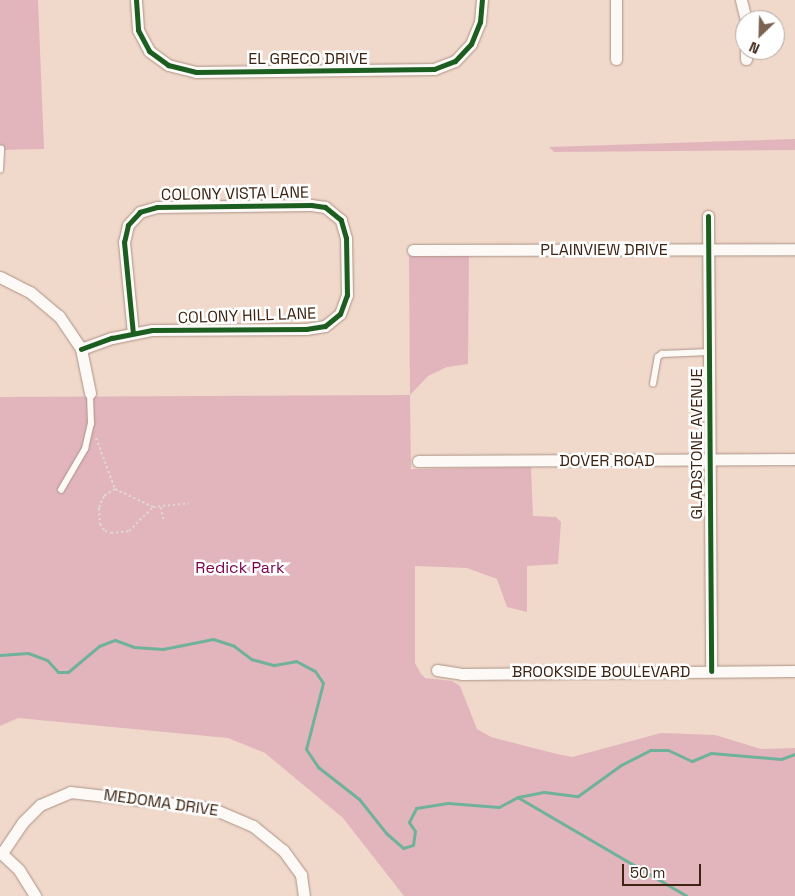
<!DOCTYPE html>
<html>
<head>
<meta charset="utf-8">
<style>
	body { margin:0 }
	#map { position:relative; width:795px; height:896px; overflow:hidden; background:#f0d8ca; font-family:"Space Grotesk",sans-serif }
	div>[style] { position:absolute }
	.green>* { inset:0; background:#e2b5bd }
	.stream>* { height:3px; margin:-1.5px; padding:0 1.5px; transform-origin:1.5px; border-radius:1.5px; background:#70b19b }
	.path>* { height:2px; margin-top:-1px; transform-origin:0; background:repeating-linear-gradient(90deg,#dfd7d2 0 2.5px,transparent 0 5px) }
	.roads { filter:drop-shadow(0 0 1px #ab9485) drop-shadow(0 0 1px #ab9485) }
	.service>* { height:5.5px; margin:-2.75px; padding:0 2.75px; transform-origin:2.75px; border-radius:2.75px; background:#fdf9f7 }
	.minor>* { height:11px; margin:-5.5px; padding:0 5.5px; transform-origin:5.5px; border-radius:5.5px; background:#fdf9f7 }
	.cycleway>* { height:5px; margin:-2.5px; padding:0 2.5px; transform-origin:2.5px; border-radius:2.5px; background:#1b5e20 }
	span { translate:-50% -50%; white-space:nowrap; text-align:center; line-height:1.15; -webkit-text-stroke:5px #fff; paint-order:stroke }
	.street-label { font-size:16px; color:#3d2311 }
	.park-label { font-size:16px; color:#790048 }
	.north { position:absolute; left:735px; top:10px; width:50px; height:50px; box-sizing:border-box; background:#fff; border:1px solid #b1a7a0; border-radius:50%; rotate:204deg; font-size:14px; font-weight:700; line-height:20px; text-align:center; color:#3d2311 }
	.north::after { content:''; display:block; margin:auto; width:18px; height:22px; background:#7c6252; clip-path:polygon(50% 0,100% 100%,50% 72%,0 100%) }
	.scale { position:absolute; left:622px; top:864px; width:79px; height:22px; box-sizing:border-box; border:2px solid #3d2311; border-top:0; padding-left:6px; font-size:15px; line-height:18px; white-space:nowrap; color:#3d2311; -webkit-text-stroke:4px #fff; paint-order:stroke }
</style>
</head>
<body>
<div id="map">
	<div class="green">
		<i style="clip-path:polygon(0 0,38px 0,44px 149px,0 150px)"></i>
		<i style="clip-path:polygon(795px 139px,795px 150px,554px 152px,549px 147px)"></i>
		<i style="clip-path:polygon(469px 253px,468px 364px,447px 367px,428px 376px,410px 395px,411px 469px,531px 467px,533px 516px,556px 517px,561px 522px,558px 564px,527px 566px,527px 612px,507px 607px,497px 579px,467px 568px,415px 566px,415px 663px,421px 674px,425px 678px,452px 681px,460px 686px,477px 729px,491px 737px,557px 754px,572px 757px,661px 733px,715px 735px,761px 749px,795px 748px,795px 896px,404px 896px,343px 818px,265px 753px,228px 738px,18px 718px,0 726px,0 397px,410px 395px,409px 254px)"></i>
	</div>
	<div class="stream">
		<i style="left:0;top:655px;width:28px;rotate:-4deg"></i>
		<i style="left:28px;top:653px;width:20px;rotate:20deg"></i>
		<i style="left:47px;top:660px;width:16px;rotate:47deg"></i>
		<i style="left:58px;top:672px;width:10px"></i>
		<i style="left:68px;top:672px;width:40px;rotate:-40deg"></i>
		<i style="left:99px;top:646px;width:17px;rotate:-21deg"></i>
		<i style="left:115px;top:640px;width:20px;rotate:20deg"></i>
		<i style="left:134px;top:647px;width:29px;rotate:4deg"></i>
		<i style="left:163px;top:649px;width:51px;rotate:-11.3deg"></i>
		<i style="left:213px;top:639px;width:22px;rotate:18deg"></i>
		<i style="left:234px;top:646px;width:21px;rotate:37deg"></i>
		<i style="left:251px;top:659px;width:24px;rotate:15deg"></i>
		<i style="left:274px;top:665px;width:22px;rotate:-10deg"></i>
		<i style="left:296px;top:661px;width:21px;rotate:28deg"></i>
		<i style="left:315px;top:671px;width:14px;rotate:56deg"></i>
		<i style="left:323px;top:683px;width:68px;rotate:104.4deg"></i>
		<i style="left:306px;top:749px;width:22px;rotate:56deg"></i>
		<i style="left:318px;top:767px;width:52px;rotate:38deg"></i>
		<i style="left:359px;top:799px;width:43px;rotate:51.5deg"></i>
		<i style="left:386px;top:833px;width:23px;rotate:41deg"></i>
		<i style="left:403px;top:848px;width:10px;rotate:-17deg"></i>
		<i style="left:413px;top:845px;width:14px;rotate:-82deg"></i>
		<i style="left:415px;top:831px;width:11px;rotate:-124deg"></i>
		<i style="left:409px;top:822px;width:16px;rotate:-63deg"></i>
		<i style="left:416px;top:808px;width:32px;rotate:-9deg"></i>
		<i style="left:448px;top:803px;width:51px;rotate:4.5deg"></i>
		<i style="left:499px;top:807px;width:21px;rotate:-28deg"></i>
		<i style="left:518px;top:797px;width:26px;rotate:-11deg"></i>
		<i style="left:544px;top:792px;width:34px;rotate:7deg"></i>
		<i style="left:578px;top:796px;width:53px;rotate:-35.8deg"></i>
		<i style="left:621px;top:765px;width:33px;rotate:-27deg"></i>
		<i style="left:650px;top:750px;width:18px"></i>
		<i style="left:668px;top:750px;width:26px;rotate:25deg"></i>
		<i style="left:692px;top:761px;width:21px;rotate:-23deg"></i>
		<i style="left:711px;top:753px;width:70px;rotate:4.9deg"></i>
		<i style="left:781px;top:759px;width:15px;rotate:-20deg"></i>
		<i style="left:519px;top:798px;width:194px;rotate:30.3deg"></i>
	</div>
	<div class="path">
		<i style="left:96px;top:438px;width:54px;rotate:69.6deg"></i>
		<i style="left:115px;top:489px;width:42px;rotate:25.3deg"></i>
		<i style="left:153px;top:507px;width:36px;rotate:-6deg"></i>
		<i style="left:115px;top:489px;width:13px;rotate:148deg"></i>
		<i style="left:104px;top:496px;width:13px;rotate:113deg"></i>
		<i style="left:99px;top:508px;width:16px;rotate:86deg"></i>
		<i style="left:100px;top:524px;width:9px;rotate:54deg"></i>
		<i style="left:105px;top:531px;width:6px;rotate:18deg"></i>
		<i style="left:111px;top:533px;width:18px;rotate:-6deg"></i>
		<i style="left:129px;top:531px;width:34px;rotate:-45deg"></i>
		<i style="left:161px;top:507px;width:15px;rotate:79deg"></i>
	</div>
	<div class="roads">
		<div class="service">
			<i style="left:0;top:170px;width:21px;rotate:-87deg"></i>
			<i style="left:653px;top:384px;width:27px;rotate:-80deg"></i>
			<i style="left:658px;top:357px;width:5px;rotate:-37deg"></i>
			<i style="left:662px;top:354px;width:47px;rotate:-2.4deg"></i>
			<i style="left:61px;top:490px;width:48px;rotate:-59.7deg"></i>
			<i style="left:85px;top:449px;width:26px;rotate:-77deg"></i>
			<i style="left:91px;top:424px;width:31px;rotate:-92deg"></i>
		</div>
		<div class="minor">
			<i style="left:136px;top:0;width:30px;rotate:86deg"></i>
			<i style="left:138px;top:30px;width:24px;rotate:62deg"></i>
			<i style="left:149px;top:51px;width:24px;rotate:36deg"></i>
			<i style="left:168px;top:65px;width:29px;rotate:14deg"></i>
			<i style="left:196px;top:72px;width:238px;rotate:-0.7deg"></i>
			<i style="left:434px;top:69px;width:22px;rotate:-21deg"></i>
			<i style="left:455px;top:61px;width:23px;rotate:-47deg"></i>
			<i style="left:471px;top:44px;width:24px;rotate:-68deg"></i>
			<i style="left:480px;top:22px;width:22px;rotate:-85deg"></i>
			<i style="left:741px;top:0;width:21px;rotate:76deg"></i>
			<i style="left:616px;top:59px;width:59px;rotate:-90deg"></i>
			<i style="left:746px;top:59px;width:9px;rotate:-90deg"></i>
			<i style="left:708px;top:216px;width:455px;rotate:89.6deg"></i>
			<i style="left:413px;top:250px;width:382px;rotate:-0.1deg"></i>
			<i style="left:0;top:277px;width:34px;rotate:27deg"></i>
			<i style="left:30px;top:292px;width:38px;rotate:40deg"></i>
			<i style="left:59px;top:316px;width:40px;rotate:56deg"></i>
			<i style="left:81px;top:349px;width:45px;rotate:78.4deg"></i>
			<i style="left:81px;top:349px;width:33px;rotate:-20deg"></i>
			<i style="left:112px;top:338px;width:41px;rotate:-11.3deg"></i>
			<i style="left:152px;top:330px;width:154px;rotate:-0.4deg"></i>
			<i style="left:306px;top:329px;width:19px;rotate:-9deg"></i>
			<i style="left:325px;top:326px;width:19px;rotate:-39deg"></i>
			<i style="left:340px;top:314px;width:20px;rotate:-70deg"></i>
			<i style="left:347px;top:295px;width:57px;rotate:-91deg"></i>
			<i style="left:346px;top:238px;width:19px;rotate:-106deg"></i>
			<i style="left:341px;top:220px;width:21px;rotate:-141deg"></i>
			<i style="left:325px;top:207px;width:14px;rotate:-172deg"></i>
			<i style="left:311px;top:205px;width:154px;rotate:179.3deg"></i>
			<i style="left:157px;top:207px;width:18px;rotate:164deg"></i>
			<i style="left:140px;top:212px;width:18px;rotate:133deg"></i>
			<i style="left:128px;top:225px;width:17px;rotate:103deg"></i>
			<i style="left:124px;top:242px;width:91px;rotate:84.4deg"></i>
			<i style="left:418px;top:461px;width:377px;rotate:-0.3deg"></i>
			<i style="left:437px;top:670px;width:25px;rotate:9deg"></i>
			<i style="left:462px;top:674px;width:333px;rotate:-0.5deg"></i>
			<i style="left:0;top:852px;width:26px;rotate:43deg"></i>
			<i style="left:19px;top:870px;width:31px;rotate:58deg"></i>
			<i style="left:2px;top:853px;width:37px;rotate:-56deg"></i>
			<i style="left:23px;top:822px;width:24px;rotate:-45deg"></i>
			<i style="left:40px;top:805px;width:33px;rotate:-23deg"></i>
			<i style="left:70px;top:792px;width:142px;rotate:6.5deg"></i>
			<i style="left:211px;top:808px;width:46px;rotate:23.2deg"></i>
			<i style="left:253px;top:826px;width:38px;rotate:39deg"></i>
			<i style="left:283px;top:850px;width:31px;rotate:54deg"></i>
			<i style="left:301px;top:875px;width:21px;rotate:82deg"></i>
		</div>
	</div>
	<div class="cycleway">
		<i style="left:136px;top:0;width:30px;rotate:86deg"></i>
		<i style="left:138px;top:30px;width:24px;rotate:62deg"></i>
		<i style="left:149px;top:51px;width:24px;rotate:36deg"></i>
		<i style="left:168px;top:65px;width:29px;rotate:14deg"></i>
		<i style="left:196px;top:72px;width:238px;rotate:-0.7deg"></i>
		<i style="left:434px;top:69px;width:22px;rotate:-21deg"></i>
		<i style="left:455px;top:61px;width:23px;rotate:-47deg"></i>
		<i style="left:471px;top:44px;width:24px;rotate:-68deg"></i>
		<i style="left:480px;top:22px;width:22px;rotate:-85deg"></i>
		<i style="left:708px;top:216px;width:455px;rotate:89.6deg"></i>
		<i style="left:81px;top:349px;width:33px;rotate:-20deg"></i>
		<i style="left:112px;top:338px;width:41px;rotate:-11.3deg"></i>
		<i style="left:152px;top:330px;width:154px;rotate:-0.4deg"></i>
		<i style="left:306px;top:329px;width:19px;rotate:-9deg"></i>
		<i style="left:325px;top:326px;width:19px;rotate:-39deg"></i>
		<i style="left:340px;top:314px;width:20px;rotate:-70deg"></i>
		<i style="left:347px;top:295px;width:57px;rotate:-91deg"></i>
		<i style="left:346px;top:238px;width:19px;rotate:-106deg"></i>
		<i style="left:341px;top:220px;width:21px;rotate:-141deg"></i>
		<i style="left:325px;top:207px;width:14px;rotate:-172deg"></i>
		<i style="left:311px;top:205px;width:154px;rotate:179.3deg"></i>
		<i style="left:157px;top:207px;width:18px;rotate:164deg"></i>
		<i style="left:140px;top:212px;width:18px;rotate:133deg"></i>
		<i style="left:128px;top:225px;width:17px;rotate:103deg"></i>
		<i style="left:124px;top:242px;width:91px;rotate:84.4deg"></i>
	</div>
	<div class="street-label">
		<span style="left:308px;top:59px">EL GRECO DRIVE</span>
		<span style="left:235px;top:194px;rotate:-1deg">COLONY VISTA LANE</span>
		<span style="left:604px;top:250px">PLAINVIEW DRIVE</span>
		<span style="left:247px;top:316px;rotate:-2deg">COLONY HILL LANE</span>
		<span style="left:697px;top:444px;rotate:-90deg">GLADSTONE AVENUE</span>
		<span style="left:607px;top:461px">DOVER ROAD</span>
		<span style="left:601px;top:672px">BROOKSIDE BOULEVARD</span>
		<span style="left:161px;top:803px;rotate:8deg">MEDOMA DRIVE</span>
	</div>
	<div class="park-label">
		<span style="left:240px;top:568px">Redick Park</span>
	</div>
	<div class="north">N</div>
	<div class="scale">50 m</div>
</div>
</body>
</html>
